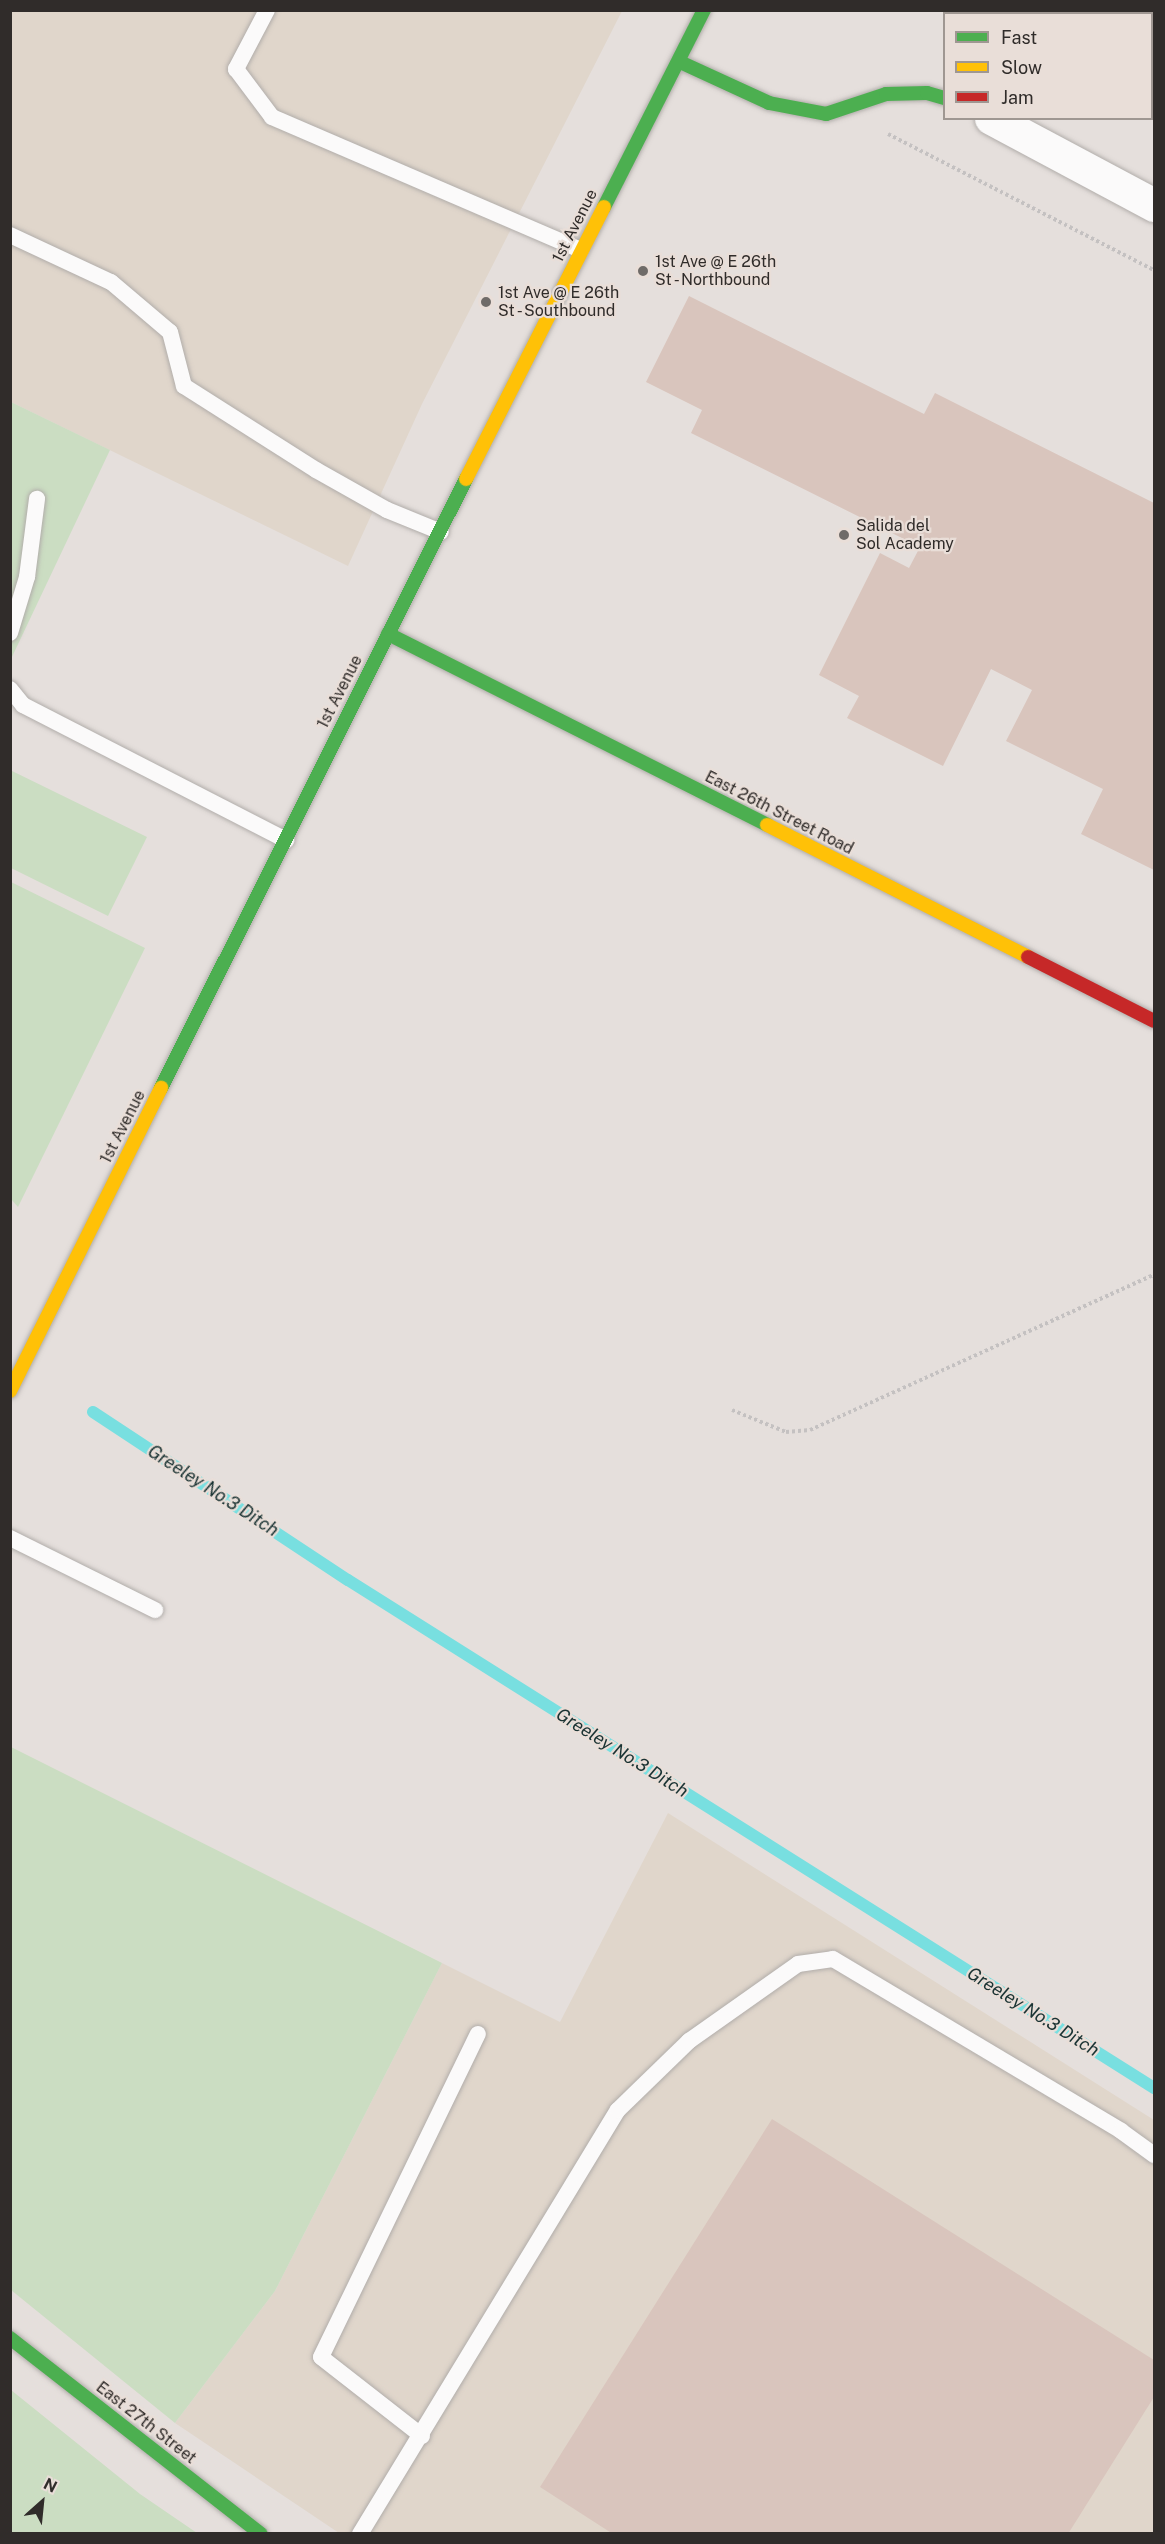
<!DOCTYPE html>
<html>
<head>
<meta charset="utf-8">
<style>
	body { margin:0 }
	#map { position:relative; width:1165px; height:2544px; overflow:hidden; background:#e5dfdc; font-family:"Public Sans",sans-serif }
	div>[style] { position:absolute }
	.industrial>* { inset:0; background:#e0d6cb }
	.green>* { inset:0; background:#cbddc2 }
	.stream>* { height:12px; margin:-6px; padding:0 6px; transform-origin:6px; border-radius:6px; background:#78dfe0 }
	.building>* { inset:0; background:#d9c5bd }
	.path>* { height:4px; margin-top:-2px; transform-origin:0; background:repeating-linear-gradient(90deg,#c4c1c1 0 3px,transparent 0 6px) }
	.roads { filter:drop-shadow(0 0 2px #b1adaa) drop-shadow(0 0 2px #b1adaa) }
	.lane>* { height:16px; margin:-8px; padding:0 8px; transform-origin:8px; border-radius:8px; background:#fbfafa }
	.street>* { height:33px; margin:-16.5px; padding:0 16.5px; transform-origin:16.5px; border-radius:16.5px; background:#fbfafa }
	.fast>* { height:14px; margin:-7px; padding:0 7px; transform-origin:7px; border-radius:7px; background:#4caf50 }
	.slow>* { height:14px; margin:-7px; padding:0 7px; transform-origin:7px; border-radius:7px; background:#ffc107 }
	.jam>* { height:14px; margin:-7px; padding:0 7px; transform-origin:7px; border-radius:7px; background:#c62828 }
	.dots>* { width:16px; height:16px; translate:-50% -50%; box-sizing:border-box; border:3px solid #e9ded8; border-radius:50% }
	span { translate:-50% -50%; white-space:nowrap; text-align:center; line-height:1.15; -webkit-text-stroke:4.5px #e9ded8; paint-order:stroke }
	.street-label { font-size:16px; color:#302c2a }
	.poi-label { font-size:16px; color:#302c2a }
	.left { translate:0 -50%; text-align:left }
	.water-label { font-size:18px; color:#1a3333; font-style:italic }
	.frame { position:absolute; inset:0; border:12px solid #302c2a; pointer-events:none }
	.legend { position:absolute; left:943px; top:12px; width:210px; height:108px; box-sizing:border-box; background:#e9ded8; border:2px solid #9f9792; margin:0; padding:8px 10px; list-style:none; font-size:18px; color:#302c2a }
	.legend li { display:flex; align-items:center; gap:12px; height:30px }
	.legend b { width:30px; border:2px solid #9f9792 }
	.north { position:absolute; left:12px; top:2472px; width:60px; height:60px; -webkit-text-stroke:4px #e9ded8; paint-order:stroke; rotate:27deg; font-size:16px; font-weight:700; line-height:24px; text-align:center; color:#302c2a }
	.north::after { content:''; display:block; margin:auto; width:21px; height:27px; background:#302c2a; clip-path:polygon(50% 0,100% 100%,50% 72%,0 100%) }
</style>
</head>
<body>
<div id="map">
	<div class="industrial">
		<i style="clip-path:polygon(10px 11px,622px 11px,422px 404px,348px 566px,11px 402px)"></i>
		<i style="clip-path:polygon(668px 1813px,1154px 2120px,1154px 2533px,339px 2533px,175px 2423px,275px 2291px,442px 1963px,560px 2022px)"></i>
	</div>
	<div class="green">
		<i style="clip-path:polygon(11px 402px,110px 450px,11px 659px)"></i>
		<i style="clip-path:polygon(10px 770px,147px 837px,108px 916px,11px 868px)"></i>
		<i style="clip-path:polygon(11px 882px,145px 948px,18px 1207px,10px 1198px)"></i>
		<i style="clip-path:polygon(11px 1747px,442px 1963px,275px 2291px,175px 2423px,11px 2290px)"></i>
		<i style="clip-path:polygon(11px 2390px,140px 2494px,197px 2533px,11px 2533px)"></i>
	</div>
	<div class="stream">
		<i style="left:93px;top:1412px;width:305px;rotate:33.4deg"></i>
		<i style="left:348px;top:1580px;width:953px;rotate:32.22deg"></i>
	</div>
	<div class="building">
		<i style="clip-path:polygon(689px 296px,924px 414px,935px 393px,1154px 503px,1154px 870px,1081px 834px,1103px 789px,1006px 741px,1032px 690px,991px 669px,943px 766px,847px 718px,859px 696px,819px 675px,880px 553px,909px 568px,920px 547px,691px 433px,702px 410px,646px 382px)"></i>
		<i style="clip-path:polygon(772px 2119px,1154px 2360px,1154px 2397px,1068px 2534px,613px 2534px,540px 2487px)"></i>
	</div>
	<div class="path">
		<i style="left:888px;top:134px;width:299px;rotate:27.1deg"></i>
		<i style="left:732px;top:1410px;width:58px;rotate:22.2deg"></i>
		<i style="left:786px;top:1432px;width:24px;rotate:-5deg"></i>
		<i style="left:810px;top:1430px;width:377px;rotate:-24.3deg"></i>
	</div>
	<div class="roads">
		<div class="lane">
			<i style="left:267px;top:10px;width:67px;rotate:117.7deg"></i>
			<i style="left:236px;top:69px;width:60px;rotate:53.1deg"></i>
			<i style="left:272px;top:117px;width:336px;rotate:23.3deg"></i>
			<i style="left:10px;top:235px;width:111px;rotate:25deg"></i>
			<i style="left:111px;top:282px;width:77px;rotate:40.3deg"></i>
			<i style="left:170px;top:332px;width:56px;rotate:75.5deg"></i>
			<i style="left:184px;top:386px;width:156px;rotate:32.5deg"></i>
			<i style="left:316px;top:470px;width:81px;rotate:29.4deg"></i>
			<i style="left:387px;top:510px;width:58px;rotate:22.2deg"></i>
			<i style="left:10px;top:633px;width:59px;rotate:-73.1deg"></i>
			<i style="left:27px;top:577px;width:79px;rotate:-82.7deg"></i>
			<i style="left:10px;top:689px;width:21px;rotate:51deg"></i>
			<i style="left:23px;top:705px;width:296px;rotate:27.2deg"></i>
			<i style="left:10px;top:1538px;width:162px;rotate:26.4deg"></i>
			<i style="left:422px;top:2436px;width:128px;rotate:-142deg"></i>
			<i style="left:321px;top:2357px;width:359px;rotate:-64.1deg"></i>
			<i style="left:360px;top:2534px;width:496px;rotate:-58.7deg"></i>
			<i style="left:618px;top:2110px;width:99px;rotate:-44.2deg"></i>
			<i style="left:689px;top:2041px;width:133px;rotate:-35.2deg"></i>
			<i style="left:798px;top:1964px;width:35px;rotate:-8deg"></i>
			<i style="left:833px;top:1959px;width:335px;rotate:30.8deg"></i>
			<i style="left:1121px;top:2131px;width:41px;rotate:36deg"></i>
		</div>
		<div class="street">
			<i style="left:991px;top:118px;width:185px;rotate:28.1deg"></i>
		</div>
		<div class="fast">
			<i style="left:680px;top:62px;width:98px;rotate:24.7deg"></i>
			<i style="left:769px;top:103px;width:58px;rotate:10.9deg"></i>
			<i style="left:826px;top:114px;width:63px;rotate:-18.4deg"></i>
			<i style="left:886px;top:94px;width:41px;rotate:-1.4deg"></i>
			<i style="left:927px;top:93px;width:18px;rotate:16deg"></i>
			<i style="left:604px;top:207px;width:221px;rotate:-63.1deg"></i>
			<i style="left:388px;top:634px;width:424px;rotate:26.7deg"></i>
			<i style="left:161px;top:1088px;width:681px;rotate:-63.4deg"></i>
			<i style="left:10px;top:2338px;width:318px;rotate:38deg"></i>
		</div>
		<div class="slow">
			<i style="left:466px;top:479px;width:305px;rotate:-63.1deg"></i>
			<i style="left:767px;top:825px;width:292px;rotate:26.8deg"></i>
			<i style="left:10px;top:1391px;width:339px;rotate:-63.5deg"></i>
		</div>
		<div class="jam">
			<i style="left:1028px;top:957px;width:141px;rotate:26.9deg"></i>
		</div>
	</div>
	<div class="dots">
		<i style="left:643px;top:271px;background:#6f6b68"></i>
		<i style="left:486px;top:302px;background:#6f6b68"></i>
		<i style="left:844px;top:535px;background:#6f6b68"></i>
	</div>
	<div class="street-label">
		<span style="left:575px;top:226px;rotate:-63deg">1st Avenue</span>
		<span style="left:340px;top:692px;rotate:-63deg">1st Avenue</span>
		<span style="left:779px;top:813px;rotate:27deg">East 26th Street Road</span>
		<span style="left:123px;top:1127px;rotate:-63deg">1st Avenue</span>
		<span style="left:146px;top:2423px;rotate:38deg">East 27th Street</span>
	</div>
	<div class="poi-label">
		<span class="left" style="left:655px;top:271px">1st Ave @ E 26th<br>St - Northbound</span>
		<span class="left" style="left:498px;top:302px">1st Ave @ E 26th<br>St - Southbound</span>
		<span class="left" style="left:856px;top:535px">Salida del<br>Sol Academy</span>
	</div>
	<div class="water-label">
		<span style="left:213px;top:1491px;rotate:33deg">Greeley No.3 Ditch</span>
		<span style="left:622px;top:1753px;rotate:32deg">Greeley No.3 Ditch</span>
		<span style="left:1033px;top:2012px;rotate:32deg">Greeley No.3 Ditch</span>
	</div>
	<div class="frame"></div>
	<ul class="legend">
	<li><b style="height:8px;background:#4caf50"></b>Fast</li>
	<li><b style="height:8px;background:#ffc107"></b>Slow</li>
	<li><b style="height:8px;background:#c62828"></b>Jam</li>
	</ul>
	<div class="north">N</div>
</div>
</body>
</html>
